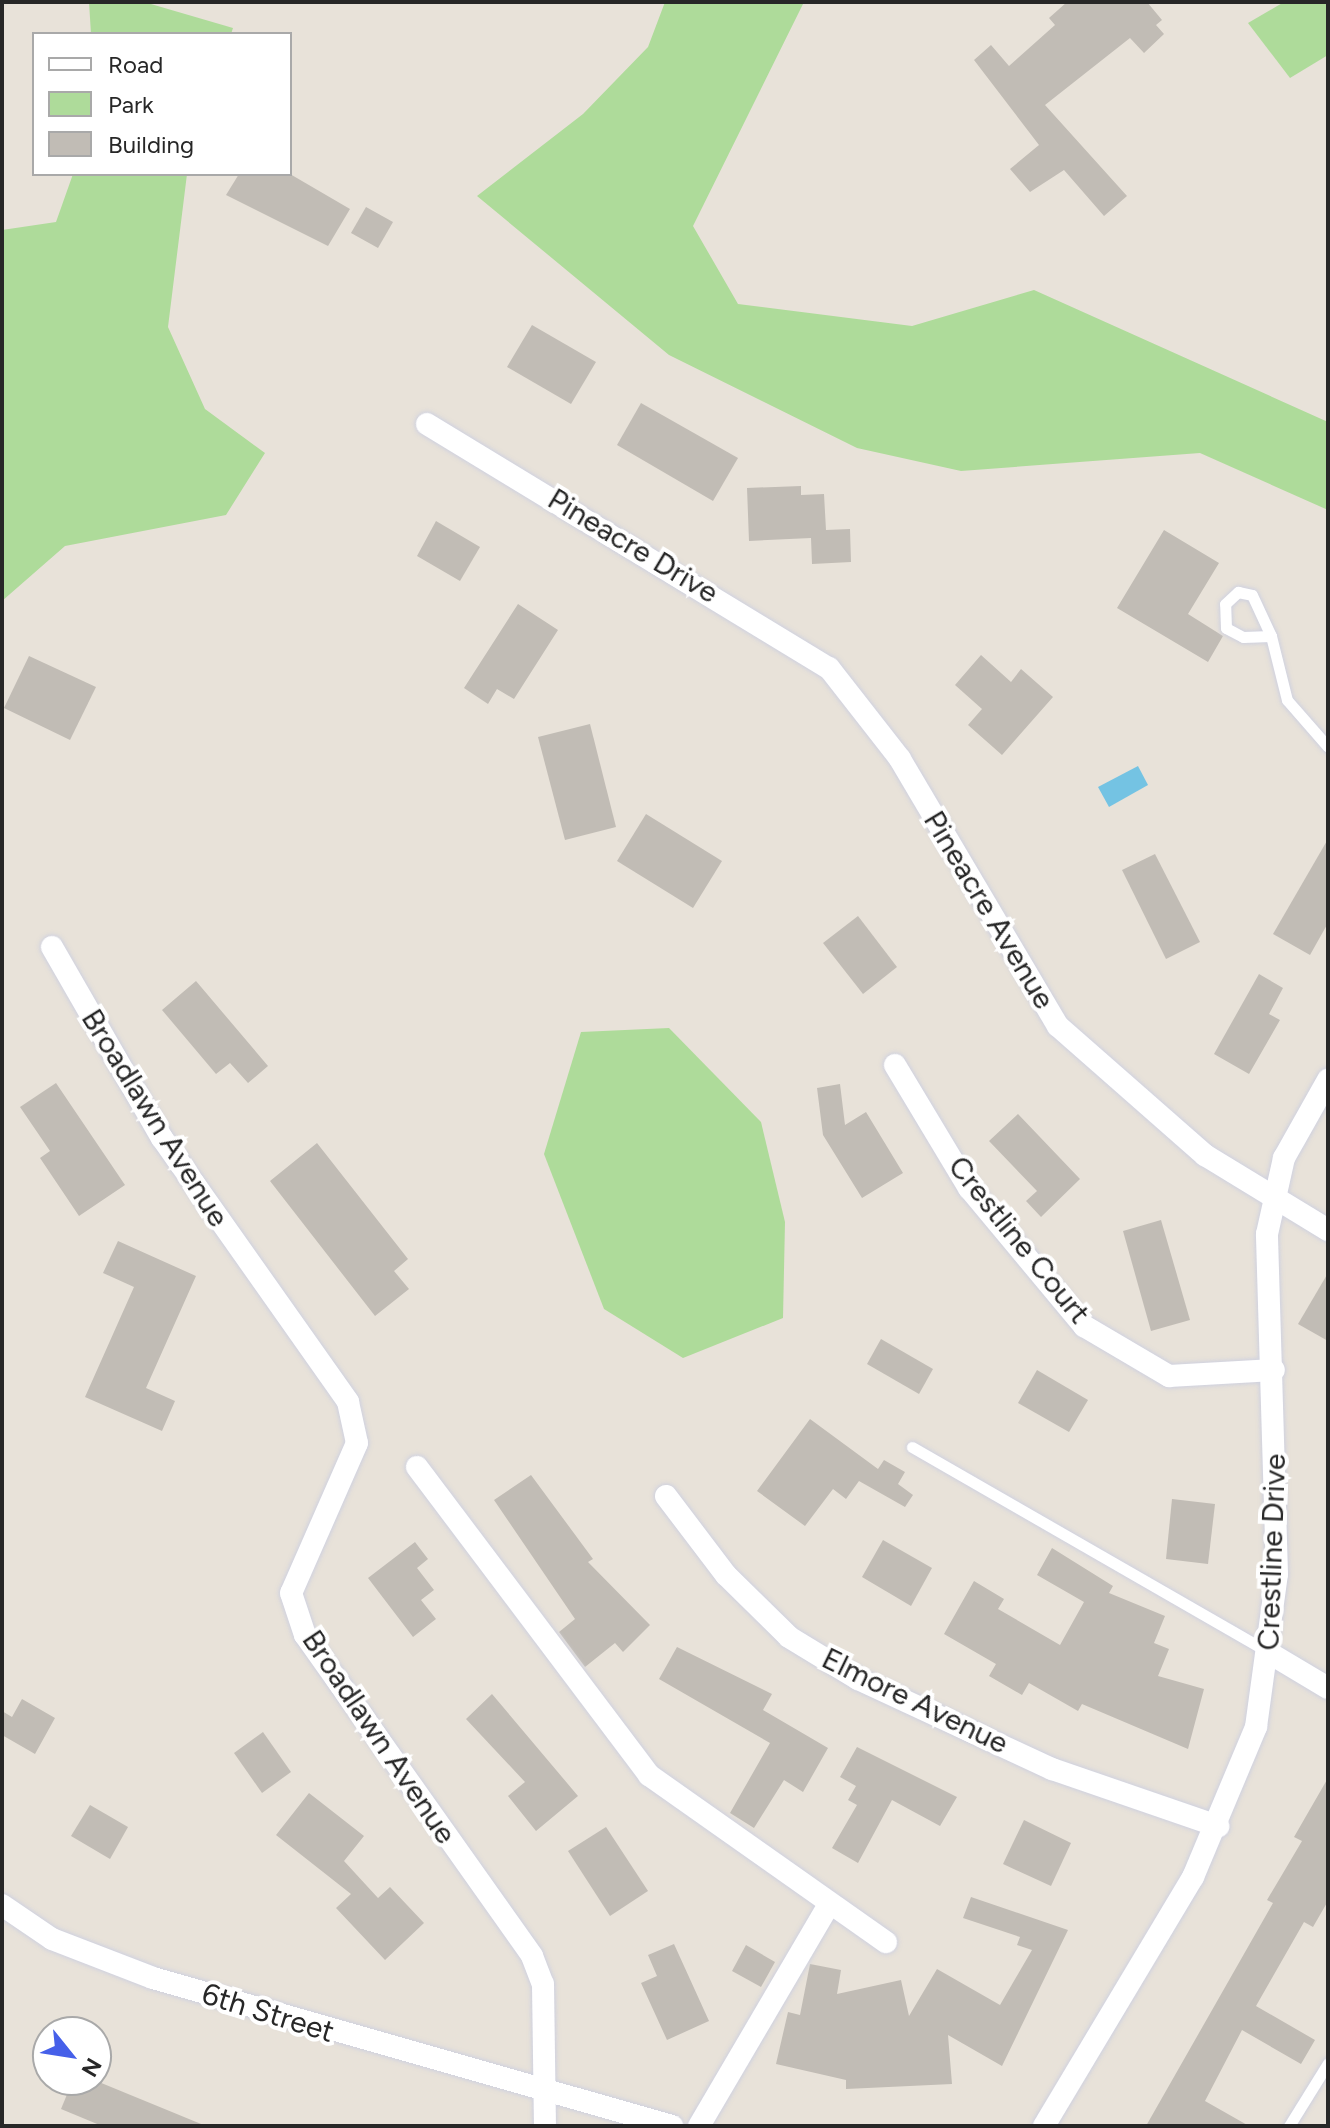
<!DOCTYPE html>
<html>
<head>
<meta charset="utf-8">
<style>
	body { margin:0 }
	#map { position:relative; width:1330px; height:2128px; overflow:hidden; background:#e8e2d9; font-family:Figtree,sans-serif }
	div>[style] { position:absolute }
	.green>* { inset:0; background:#aedb9a }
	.water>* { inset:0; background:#74c3e3 }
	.building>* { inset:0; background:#c1bcb5 }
	.roads { filter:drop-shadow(0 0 2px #cfd1df) drop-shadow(0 0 2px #cfd1df) }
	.lane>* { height:11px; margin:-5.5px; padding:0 5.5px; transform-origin:5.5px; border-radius:5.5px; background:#fff }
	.street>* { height:22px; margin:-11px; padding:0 11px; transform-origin:11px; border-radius:11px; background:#fff }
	span { translate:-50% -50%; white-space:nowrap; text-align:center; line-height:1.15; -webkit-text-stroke:8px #fff; paint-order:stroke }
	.street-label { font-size:30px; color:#272727 }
	.frame { position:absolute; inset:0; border:4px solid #272727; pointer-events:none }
	.legend { position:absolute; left:32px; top:32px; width:260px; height:144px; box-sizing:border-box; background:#fff; border:2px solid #a9a9a9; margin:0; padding:10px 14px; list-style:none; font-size:24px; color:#272727 }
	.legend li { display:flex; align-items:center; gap:16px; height:40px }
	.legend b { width:40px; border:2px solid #a9a9a9 }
	.north { position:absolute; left:32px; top:2016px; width:80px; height:80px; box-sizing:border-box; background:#fff; border:2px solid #a9a9a9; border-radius:50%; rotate:120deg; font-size:22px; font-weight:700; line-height:32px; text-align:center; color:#272727 }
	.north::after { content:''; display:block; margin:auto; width:28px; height:36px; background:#4660e9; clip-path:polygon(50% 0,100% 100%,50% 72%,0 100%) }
</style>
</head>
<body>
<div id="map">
	<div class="green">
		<i style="clip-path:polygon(89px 2px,144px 2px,233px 28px,231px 34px,91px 34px)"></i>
		<i style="clip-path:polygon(665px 2px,804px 2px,693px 226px,738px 304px,912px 326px,1034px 290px,1328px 422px,1328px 510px,1200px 453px,961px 471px,857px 448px,669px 355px,477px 196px,583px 114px,648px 47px)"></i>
		<i style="clip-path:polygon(1284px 2px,1328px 2px,1328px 55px,1290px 78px,1248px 23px)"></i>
		<i style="clip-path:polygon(73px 174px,187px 174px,168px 327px,205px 409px,265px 453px,226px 515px,65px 546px,2px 601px,2px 230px,56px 222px)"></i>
		<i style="clip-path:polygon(669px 1028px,761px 1122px,785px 1222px,783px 1318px,683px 1358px,604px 1309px,544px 1154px,581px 1032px)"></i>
	</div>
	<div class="water">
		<i style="clip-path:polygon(1138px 766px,1148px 785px,1109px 807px,1098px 787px)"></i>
	</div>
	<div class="building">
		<i style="clip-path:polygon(1067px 2px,1147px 2px,1162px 20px,1156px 25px,1164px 34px,1144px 53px,1130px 38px,1045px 105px,1127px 196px,1104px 216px,1064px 170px,1030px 192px,1010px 169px,1039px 145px,974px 60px,991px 45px,1009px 66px,1055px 25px,1049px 18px)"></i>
		<i style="clip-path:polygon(239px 174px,290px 174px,350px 209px,328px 246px,226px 195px)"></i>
		<i style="clip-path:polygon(366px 207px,393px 222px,378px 248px,351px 233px)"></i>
		<i style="clip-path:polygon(532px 325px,596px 362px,571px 404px,507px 367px)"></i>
		<i style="clip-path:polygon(641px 403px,738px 458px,713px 501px,617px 445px)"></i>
		<i style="clip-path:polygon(801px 486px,801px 495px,824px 494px,826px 530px,850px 529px,851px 562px,812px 564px,811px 538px,749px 541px,747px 488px)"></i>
		<i style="clip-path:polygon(436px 521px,480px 547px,460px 581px,417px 556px)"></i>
		<i style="clip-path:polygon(1164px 530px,1219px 563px,1188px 614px,1223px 636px,1208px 662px,1117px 608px)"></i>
		<i style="clip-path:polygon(518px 604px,558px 630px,514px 699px,497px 689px,488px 704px,464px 688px)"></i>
		<i style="clip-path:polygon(981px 655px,1011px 682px,1021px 669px,1053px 697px,1002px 755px,968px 725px,982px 709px,955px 685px)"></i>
		<i style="clip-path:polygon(29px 656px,96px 687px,70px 740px,4px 708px)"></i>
		<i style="clip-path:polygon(590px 724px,616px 827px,565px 840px,538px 737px)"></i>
		<i style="clip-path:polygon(646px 814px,722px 861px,693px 908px,617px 861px)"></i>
		<i style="clip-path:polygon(1328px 839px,1328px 923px,1310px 955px,1273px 934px)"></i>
		<i style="clip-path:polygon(1155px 854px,1200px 942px,1166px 959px,1122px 870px)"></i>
		<i style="clip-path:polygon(858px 916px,897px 967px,863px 994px,823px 943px)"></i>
		<i style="clip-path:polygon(1259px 974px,1283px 988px,1269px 1014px,1280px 1020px,1249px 1074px,1214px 1054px)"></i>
		<i style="clip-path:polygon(196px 981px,268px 1066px,248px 1083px,230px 1063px,216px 1074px,162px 1010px)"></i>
		<i style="clip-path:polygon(56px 1083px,125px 1185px,79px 1216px,40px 1158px,50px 1151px,20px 1107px)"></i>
		<i style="clip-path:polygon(840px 1084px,845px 1125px,866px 1112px,903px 1173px,862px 1198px,823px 1135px,817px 1088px)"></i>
		<i style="clip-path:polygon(1018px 1114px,1080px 1179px,1041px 1217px,1026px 1201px,1037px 1191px,989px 1141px)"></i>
		<i style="clip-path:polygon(317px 1143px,408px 1259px,394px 1271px,409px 1289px,375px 1316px,270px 1181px)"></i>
		<i style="clip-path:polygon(1161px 1220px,1190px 1320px,1151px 1331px,1123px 1231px)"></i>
		<i style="clip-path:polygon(118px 1241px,196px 1276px,146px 1388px,175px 1401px,162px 1431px,85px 1397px,134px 1287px,103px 1273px)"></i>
		<i style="clip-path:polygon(1328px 1273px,1328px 1341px,1298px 1324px)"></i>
		<i style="clip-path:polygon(881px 1339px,933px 1369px,919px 1394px,867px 1364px)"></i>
		<i style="clip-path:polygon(1037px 1370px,1088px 1400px,1069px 1432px,1018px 1403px)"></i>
		<i style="clip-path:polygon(810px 1419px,878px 1469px,884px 1460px,905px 1472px,898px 1484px,913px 1495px,905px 1507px,859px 1481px,846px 1499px,833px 1489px,805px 1526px,757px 1491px)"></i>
		<i style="clip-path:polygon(531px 1475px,593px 1559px,588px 1562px,650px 1625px,623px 1652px,615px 1643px,585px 1667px,559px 1632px,575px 1619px,494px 1500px)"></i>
		<i style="clip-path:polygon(1172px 1499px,1215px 1504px,1208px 1564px,1166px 1559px)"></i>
		<i style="clip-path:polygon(883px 1540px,932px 1568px,911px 1606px,862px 1577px)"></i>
		<i style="clip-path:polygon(415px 1542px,428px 1559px,417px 1568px,434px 1590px,421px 1600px,436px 1619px,413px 1637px,368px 1578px)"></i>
		<i style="clip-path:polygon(1052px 1548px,1113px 1586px,1109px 1593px,1165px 1616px,1154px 1643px,1169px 1649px,1158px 1676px,1204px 1689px,1188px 1749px,1082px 1704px,1078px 1711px,1029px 1683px,1022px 1695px,989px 1676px,996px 1664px,944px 1634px,974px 1581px,1004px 1599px,998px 1609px,1060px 1645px,1084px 1602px,1037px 1575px)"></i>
		<i style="clip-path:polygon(677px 1647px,772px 1694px,763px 1710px,828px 1748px,803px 1792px,784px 1780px,754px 1828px,730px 1813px,770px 1743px,659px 1679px)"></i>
		<i style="clip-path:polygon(492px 1694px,578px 1796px,536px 1831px,508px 1796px,525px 1782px,466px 1719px)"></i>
		<i style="clip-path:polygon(22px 1699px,55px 1718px,35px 1754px,2px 1735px,2px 1711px,12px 1717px)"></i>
		<i style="clip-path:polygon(263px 1732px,291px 1772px,262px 1793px,234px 1753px)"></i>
		<i style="clip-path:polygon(857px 1747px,957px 1797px,940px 1826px,892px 1800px,858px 1863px,832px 1848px,857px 1805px,848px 1800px,856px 1786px,840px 1777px)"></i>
		<i style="clip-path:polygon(1328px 1778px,1328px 1901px,1313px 1927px,1304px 1922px,1256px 2006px,1315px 2040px,1301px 2064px,1242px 2030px,1205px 2101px,1249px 2126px,1146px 2126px,1273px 1903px,1267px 1900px,1302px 1841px,1294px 1837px)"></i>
		<i style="clip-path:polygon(309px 1793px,364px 1836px,344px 1861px,378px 1898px,390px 1887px,424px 1923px,385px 1960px,336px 1908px,351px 1894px,276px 1835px)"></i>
		<i style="clip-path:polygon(90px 1805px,128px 1827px,110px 1859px,71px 1836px)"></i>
		<i style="clip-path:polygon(1024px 1820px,1071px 1843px,1051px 1886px,1003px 1864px)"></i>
		<i style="clip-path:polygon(606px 1827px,648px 1891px,610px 1916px,568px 1851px)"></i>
		<i style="clip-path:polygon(971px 1897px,1068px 1930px,1002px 2066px,948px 2035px,952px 2084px,846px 2089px,846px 2080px,776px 2064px,788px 2012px,800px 2015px,810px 1964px,841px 1970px,837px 1994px,901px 1980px,909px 2016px,937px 1969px,1000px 2005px,1032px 1950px,1017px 1945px,1020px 1937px,963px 1918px)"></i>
		<i style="clip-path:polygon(674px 1944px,709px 2021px,667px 2040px,641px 1983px,657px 1976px,648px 1955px)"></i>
		<i style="clip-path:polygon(746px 1945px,775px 1962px,761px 1987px,732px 1971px)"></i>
		<i style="clip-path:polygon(73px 2080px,94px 2080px,206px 2126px,102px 2126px,61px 2109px)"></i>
	</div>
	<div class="roads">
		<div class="lane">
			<i style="left:1238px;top:592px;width:14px;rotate:12deg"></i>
			<i style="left:1252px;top:595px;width:45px;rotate:65.1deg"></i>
			<i style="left:1271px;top:636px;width:28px;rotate:178deg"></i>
			<i style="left:1243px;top:637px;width:19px;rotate:-152deg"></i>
			<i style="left:1226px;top:628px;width:24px;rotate:-92deg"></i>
			<i style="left:1225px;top:604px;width:18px;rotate:-43deg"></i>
			<i style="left:1271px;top:636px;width:66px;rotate:76deg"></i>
			<i style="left:1287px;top:700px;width:62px;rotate:48.9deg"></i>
			<i style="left:912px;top:1447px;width:409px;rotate:29.9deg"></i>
			<i style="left:1289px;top:2126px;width:74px;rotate:-58.2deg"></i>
		</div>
		<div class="street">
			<i style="left:427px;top:424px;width:470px;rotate:31.3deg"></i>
			<i style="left:829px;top:668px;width:115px;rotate:52deg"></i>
			<i style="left:900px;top:759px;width:310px;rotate:59.4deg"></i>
			<i style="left:1058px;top:1026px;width:196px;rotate:41.3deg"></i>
			<i style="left:1205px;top:1155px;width:144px;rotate:31.4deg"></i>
			<i style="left:52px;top:947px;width:220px;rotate:60.1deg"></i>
			<i style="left:162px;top:1138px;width:323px;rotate:54.8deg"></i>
			<i style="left:348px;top:1402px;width:42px;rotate:77.6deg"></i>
			<i style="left:357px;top:1443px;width:164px;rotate:113.7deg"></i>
			<i style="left:291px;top:1593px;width:44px;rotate:71.6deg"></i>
			<i style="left:305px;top:1635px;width:393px;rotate:54.7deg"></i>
			<i style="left:532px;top:1956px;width:30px;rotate:69deg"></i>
			<i style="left:543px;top:1984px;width:142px;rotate:89.2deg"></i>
			<i style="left:895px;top:1065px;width:144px;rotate:59deg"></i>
			<i style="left:969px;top:1188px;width:180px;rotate:50.2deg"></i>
			<i style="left:1084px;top:1326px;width:99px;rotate:30.5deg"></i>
			<i style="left:1169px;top:1376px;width:105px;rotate:-3.3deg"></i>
			<i style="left:417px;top:1467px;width:386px;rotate:53deg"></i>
			<i style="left:649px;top:1775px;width:290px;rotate:35.2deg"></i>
			<i style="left:666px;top:1496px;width:99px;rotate:52.8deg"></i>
			<i style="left:726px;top:1575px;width:88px;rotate:44.5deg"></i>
			<i style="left:789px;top:1637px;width:81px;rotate:31.3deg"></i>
			<i style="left:858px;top:1679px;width:214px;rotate:24.9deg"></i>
			<i style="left:1052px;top:1769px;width:176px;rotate:19deg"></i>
			<i style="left:1271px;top:1654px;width:66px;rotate:30.8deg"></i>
			<i style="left:2px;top:1905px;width:60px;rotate:34.2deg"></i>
			<i style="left:52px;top:1939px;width:108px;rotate:21.1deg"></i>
			<i style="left:153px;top:1978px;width:540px;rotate:15.92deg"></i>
			<i style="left:699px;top:2126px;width:255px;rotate:-59.6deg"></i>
			<i style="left:1044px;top:2126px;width:290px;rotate:-59.1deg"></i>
			<i style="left:1193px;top:1877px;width:163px;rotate:-67.2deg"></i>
			<i style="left:1256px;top:1727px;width:154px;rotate:-82.2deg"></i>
			<i style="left:1277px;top:1574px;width:340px;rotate:-91.7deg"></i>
			<i style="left:1267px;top:1234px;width:78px;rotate:-77.4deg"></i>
			<i style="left:1284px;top:1158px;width:90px;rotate:-60.6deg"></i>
		</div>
	</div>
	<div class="street-label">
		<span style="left:633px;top:546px;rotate:31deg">Pineacre Drive</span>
		<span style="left:989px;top:910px;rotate:59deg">Pineacre Avenue</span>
		<span style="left:155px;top:1118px;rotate:58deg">Broadlawn Avenue</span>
		<span style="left:1019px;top:1240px;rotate:51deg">Crestline Court</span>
		<span style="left:1272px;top:1552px;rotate:-88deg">Crestline Drive</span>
		<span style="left:915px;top:1701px;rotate:26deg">Elmore Avenue</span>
		<span style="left:379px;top:1737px;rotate:56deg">Broadlawn Avenue</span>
		<span style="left:268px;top:2013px;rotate:17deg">6th Street</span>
	</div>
	<div class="frame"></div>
	<ul class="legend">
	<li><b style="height:10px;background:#fff"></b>Road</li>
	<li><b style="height:22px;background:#aedb9a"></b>Park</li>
	<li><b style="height:22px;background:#c1bcb5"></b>Building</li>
	</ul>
	<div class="north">N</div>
</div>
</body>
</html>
